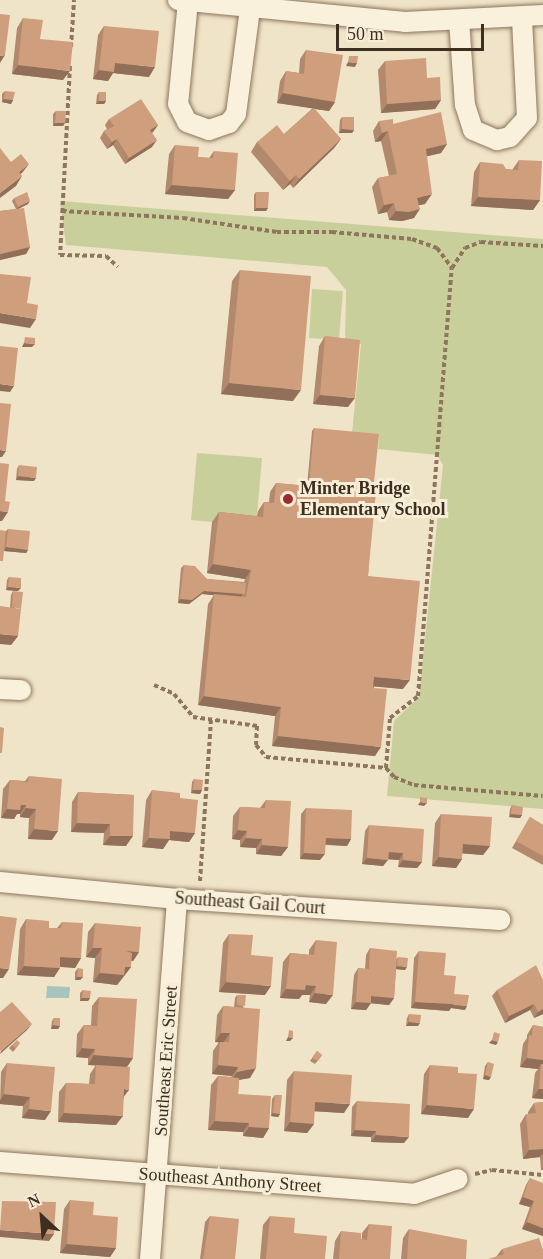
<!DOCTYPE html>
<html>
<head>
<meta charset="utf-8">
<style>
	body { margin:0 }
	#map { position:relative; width:543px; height:1259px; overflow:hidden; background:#f0e4c8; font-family:"Times New Roman",serif }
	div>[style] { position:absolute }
	.green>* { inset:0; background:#c9cf9b }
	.water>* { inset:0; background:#a9c4bc }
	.path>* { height:4px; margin-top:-2px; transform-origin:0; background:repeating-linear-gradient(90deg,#8d765c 0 4.5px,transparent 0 7.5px) }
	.roads { filter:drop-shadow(0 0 2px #8d765c) drop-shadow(0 0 2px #8d765c) }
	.minor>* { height:20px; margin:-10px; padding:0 10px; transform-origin:10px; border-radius:10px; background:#faf1dc }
	.wall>* { inset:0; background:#b2896c }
	.shaded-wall>* { inset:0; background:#916f58 }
	.building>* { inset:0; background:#cf9f7d }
	.dots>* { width:16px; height:16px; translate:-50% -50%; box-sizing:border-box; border:3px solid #f7eed8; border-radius:50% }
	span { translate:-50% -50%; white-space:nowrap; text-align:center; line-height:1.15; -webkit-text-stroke:6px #f7eed8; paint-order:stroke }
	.poi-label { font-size:18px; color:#3d2e20; font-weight:700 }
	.left { translate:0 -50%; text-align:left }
	.street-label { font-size:18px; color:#3d2e20 }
	.north { position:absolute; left:12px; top:1187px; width:60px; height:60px; -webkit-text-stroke:4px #f7eed8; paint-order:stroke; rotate:334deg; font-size:16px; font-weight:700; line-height:24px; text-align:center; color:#3d2e20 }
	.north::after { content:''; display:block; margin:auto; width:21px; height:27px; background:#3d2e20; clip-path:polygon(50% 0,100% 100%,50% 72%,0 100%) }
	.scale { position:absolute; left:336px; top:24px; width:148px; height:27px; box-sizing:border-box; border:3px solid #3d2e20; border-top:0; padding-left:8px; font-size:18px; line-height:21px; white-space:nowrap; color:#3d2e20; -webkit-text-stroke:4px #f7eed8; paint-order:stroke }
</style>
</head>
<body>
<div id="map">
	<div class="green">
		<i style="clip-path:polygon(60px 201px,543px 239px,543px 809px,387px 796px,394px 721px,419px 697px,443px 465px,437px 455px,378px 449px,379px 436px,352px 433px,361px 344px,345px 342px,346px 290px,327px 267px,66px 245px)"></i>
		<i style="clip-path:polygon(312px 289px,343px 291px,339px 340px,309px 338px)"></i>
		<i style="clip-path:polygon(197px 453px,262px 458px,256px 526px,191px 520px)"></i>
	</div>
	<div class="water">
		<i style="clip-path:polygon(47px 986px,70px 987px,69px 998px,46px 998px)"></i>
	</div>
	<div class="path">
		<i style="left:71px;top:47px;width:47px;rotate:-86.3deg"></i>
		<i style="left:70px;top:66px;width:189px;rotate:93deg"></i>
		<i style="left:60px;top:255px;width:46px;rotate:1.2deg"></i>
		<i style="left:106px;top:256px;width:16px;rotate:43deg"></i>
		<i style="left:62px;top:211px;width:121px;rotate:3.3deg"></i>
		<i style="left:183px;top:218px;width:95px;rotate:8.5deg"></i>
		<i style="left:277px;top:232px;width:55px"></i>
		<i style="left:332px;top:232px;width:80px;rotate:5deg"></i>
		<i style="left:412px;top:239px;width:27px;rotate:20deg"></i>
		<i style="left:437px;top:248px;width:25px;rotate:53deg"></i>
		<i style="left:154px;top:685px;width:22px;rotate:24deg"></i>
		<i style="left:174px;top:694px;width:30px;rotate:50deg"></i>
		<i style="left:193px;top:717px;width:65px;rotate:8deg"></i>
		<i style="left:257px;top:726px;width:19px;rotate:93deg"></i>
		<i style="left:256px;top:745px;width:16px;rotate:50deg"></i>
		<i style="left:266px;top:757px;width:121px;rotate:5.2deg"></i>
		<i style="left:386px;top:768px;width:12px;rotate:48deg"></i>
		<i style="left:394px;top:777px;width:22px;rotate:22deg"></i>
		<i style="left:414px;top:785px;width:129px;rotate:4.9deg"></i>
		<i style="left:386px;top:768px;width:50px;rotate:-85.4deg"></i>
		<i style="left:390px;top:718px;width:36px;rotate:-38deg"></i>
		<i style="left:418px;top:696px;width:429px;rotate:-85.5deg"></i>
		<i style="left:452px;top:268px;width:24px;rotate:-57deg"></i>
		<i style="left:465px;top:248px;width:17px;rotate:-21deg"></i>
		<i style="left:481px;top:242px;width:62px;rotate:3.7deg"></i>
		<i style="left:200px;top:881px;width:161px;rotate:-86.1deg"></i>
		<i style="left:475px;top:1174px;width:17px;rotate:-13deg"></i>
		<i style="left:492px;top:1170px;width:51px;rotate:5.6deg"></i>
	</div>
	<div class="roads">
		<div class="minor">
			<i style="left:178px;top:0;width:228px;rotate:5.5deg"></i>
			<i style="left:405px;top:22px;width:138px;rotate:-2.9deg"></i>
			<i style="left:188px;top:1px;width:103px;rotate:95.5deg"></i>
			<i style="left:178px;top:104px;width:20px;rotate:63deg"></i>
			<i style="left:187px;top:122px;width:23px;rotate:20deg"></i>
			<i style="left:209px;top:130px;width:21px;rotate:-19deg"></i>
			<i style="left:229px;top:123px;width:11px;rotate:-52deg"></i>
			<i style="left:236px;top:114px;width:106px;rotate:-82.4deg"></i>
			<i style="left:459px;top:20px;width:85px;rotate:86deg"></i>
			<i style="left:465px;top:105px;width:26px;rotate:72deg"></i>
			<i style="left:473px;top:130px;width:26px;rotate:23deg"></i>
			<i style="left:497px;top:140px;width:13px;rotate:-13deg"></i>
			<i style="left:510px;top:137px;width:25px;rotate:-48deg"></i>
			<i style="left:527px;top:118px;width:100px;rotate:-92.9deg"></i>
			<i style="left:0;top:689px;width:21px;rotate:3deg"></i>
			<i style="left:0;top:882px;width:178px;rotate:5.5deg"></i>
			<i style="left:177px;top:899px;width:324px;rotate:3.7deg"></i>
			<i style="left:0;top:1162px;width:415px;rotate:4.4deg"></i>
			<i style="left:414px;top:1194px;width:46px;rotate:-18.8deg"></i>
			<i style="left:150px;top:1259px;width:361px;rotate:-85.7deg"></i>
		</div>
	</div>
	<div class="wall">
		<i style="clip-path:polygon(23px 18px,40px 39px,63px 80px,12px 74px,17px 28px)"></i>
		<i style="clip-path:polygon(104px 26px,149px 77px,113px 73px,108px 81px,93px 79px,98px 35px)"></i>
		<i style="clip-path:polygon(306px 50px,335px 102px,329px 111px,314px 109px,341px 139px,334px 148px,293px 188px,290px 184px,283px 190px,251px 152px,257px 142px,284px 134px,313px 108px,277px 103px,280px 81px,286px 71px,299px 73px,300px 59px)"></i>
		<i style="clip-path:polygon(385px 61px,427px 78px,441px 100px,435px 109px,381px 113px,378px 70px)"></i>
		<i style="clip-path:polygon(5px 91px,13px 100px,11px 104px,2px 102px,2px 94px)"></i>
		<i style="clip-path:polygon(99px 92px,106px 101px,104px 104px,96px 104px,97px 95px)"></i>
		<i style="clip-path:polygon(56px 111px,65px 123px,63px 126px,53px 126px,53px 114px)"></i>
		<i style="clip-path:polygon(342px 117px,354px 130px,352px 133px,339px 133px,340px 120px)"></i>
		<i style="clip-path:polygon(109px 119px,158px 125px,152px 133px,152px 147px,125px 164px,113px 145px,107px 149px,100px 138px,104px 131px,107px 129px,105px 125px)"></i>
		<i style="clip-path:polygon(379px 121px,393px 124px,447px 144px,441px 153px,427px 156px,425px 204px,419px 205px,414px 218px,402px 221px,389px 220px,387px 212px,378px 214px,372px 187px,378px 178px,389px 176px,381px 141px,375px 142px,373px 131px)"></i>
		<i style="clip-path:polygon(175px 145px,198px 157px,209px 158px,214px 151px,235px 190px,228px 199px,165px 194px,169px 154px)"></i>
		<i style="clip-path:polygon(519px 160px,540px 200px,533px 210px,471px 206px,474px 172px,480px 162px,506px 169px,512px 170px)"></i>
		<i style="clip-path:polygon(256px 192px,268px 208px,266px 211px,254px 211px,254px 195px)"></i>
		<i style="clip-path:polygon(14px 198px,28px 204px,18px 209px,30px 247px,26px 254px,0 260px,0 211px,16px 209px,12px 201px)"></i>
		<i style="clip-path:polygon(240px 270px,293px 401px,221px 394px,232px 281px)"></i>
		<i style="clip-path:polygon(325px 336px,348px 407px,313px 404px,319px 346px)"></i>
		<i style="clip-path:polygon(314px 428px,373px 492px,368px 576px,403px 689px,374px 686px,375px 756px,272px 746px,275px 716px,198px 705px,208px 604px,214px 595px,202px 594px,189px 604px,178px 603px,181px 568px,184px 565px,207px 579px,244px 582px,245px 579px,207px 573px,212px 522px,219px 512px,257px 516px,258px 511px,264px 502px,269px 502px,270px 492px,276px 483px,307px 486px,312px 431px)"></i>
		<i style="clip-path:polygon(19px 465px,34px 481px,16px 480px,17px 469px)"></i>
		<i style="clip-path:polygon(8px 529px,28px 550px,26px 553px,4px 551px,3px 531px,6px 531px)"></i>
		<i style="clip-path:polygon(9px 577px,18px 591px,6px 590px,7px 580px)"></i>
		<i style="clip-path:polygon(13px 591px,18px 636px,11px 645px,10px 607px,11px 595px)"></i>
		<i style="clip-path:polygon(29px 776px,52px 840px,28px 839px,29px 818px,20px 817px,20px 814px,17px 814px,14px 819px,1px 818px,3px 789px,10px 780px,25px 781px)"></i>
		<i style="clip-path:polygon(194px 779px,202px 790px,200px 794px,191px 793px,192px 782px)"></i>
		<i style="clip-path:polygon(152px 790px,180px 798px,195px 833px,189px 842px,169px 840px,163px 849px,142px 847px,146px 800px)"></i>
		<i style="clip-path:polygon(78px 792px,134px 795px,126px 846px,103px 845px,104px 833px,71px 832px,72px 802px)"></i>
		<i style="clip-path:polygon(266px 800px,288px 847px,281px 856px,256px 854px,256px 848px,240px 847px,240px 840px,232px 839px,233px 816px,240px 807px,260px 808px)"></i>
		<i style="clip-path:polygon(512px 805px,522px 815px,520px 818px,509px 817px,510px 809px)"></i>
		<i style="clip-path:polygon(306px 808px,351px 839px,347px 846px,325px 845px,320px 860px,300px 859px,301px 814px)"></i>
		<i style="clip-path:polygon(441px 814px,490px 846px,483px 855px,462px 853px,462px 859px,456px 868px,432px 866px,435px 823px)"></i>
		<i style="clip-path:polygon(530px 817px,543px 825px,543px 865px,512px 848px)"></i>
		<i style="clip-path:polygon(369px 825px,422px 862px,417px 868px,398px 867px,399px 860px,388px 859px,383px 866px,362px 864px,365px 831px)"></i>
		<i style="clip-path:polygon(26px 919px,49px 928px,57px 928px,62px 922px,81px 958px,75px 968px,60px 967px,54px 977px,17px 975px,20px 929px)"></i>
		<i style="clip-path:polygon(95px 923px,139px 952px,133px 961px,131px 961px,131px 967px,117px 985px,93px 982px,95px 958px,86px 957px,88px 932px)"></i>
		<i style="clip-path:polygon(229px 934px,265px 995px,219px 992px,223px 943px)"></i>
		<i style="clip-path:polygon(316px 940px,326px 1004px,309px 1002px,310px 995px,302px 995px,299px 999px,280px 998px,283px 962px,290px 953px,309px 955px,309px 950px)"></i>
		<i style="clip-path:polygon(370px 948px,397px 959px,398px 957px,405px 970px,396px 969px,394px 998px,389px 1005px,371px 1003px,366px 1010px,351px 1009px,354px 975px,358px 968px,365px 969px,366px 955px)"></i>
		<i style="clip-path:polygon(419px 951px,444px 975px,454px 994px,465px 1010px,451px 1008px,449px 1011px,411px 1008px,414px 958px)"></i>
		<i style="clip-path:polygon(78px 968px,83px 977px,80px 980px,75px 980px,75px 972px)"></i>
		<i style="clip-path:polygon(543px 980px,543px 1014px,534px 1018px,530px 1010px,505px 1023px,492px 996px,497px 990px)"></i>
		<i style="clip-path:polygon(83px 990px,90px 998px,88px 1001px,80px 1001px,80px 993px)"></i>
		<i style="clip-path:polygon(237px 995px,244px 1008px,250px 1078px,239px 1080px,238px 1094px,269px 1128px,263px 1138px,243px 1136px,243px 1132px,208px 1130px,211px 1085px,218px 1076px,231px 1077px,232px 1076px,212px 1074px,213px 1051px,219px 1042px,215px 1042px,217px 1015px,223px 1006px,234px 1007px,235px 998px)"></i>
		<i style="clip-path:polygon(99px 997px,133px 1058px,127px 1067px,124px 1097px,116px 1125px,58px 1122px,59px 1092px,66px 1083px,89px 1084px,90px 1074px,96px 1065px,88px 1065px,88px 1058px,76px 1057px,77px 1034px,84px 1025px,91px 1025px,92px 1006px)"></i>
		<i style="clip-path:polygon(409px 1014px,418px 1026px,406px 1026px,407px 1018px)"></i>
		<i style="clip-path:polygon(54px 1018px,60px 1026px,58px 1029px,51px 1029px,52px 1021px)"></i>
		<i style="clip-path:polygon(533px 1025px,543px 1027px,543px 1099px,532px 1098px,535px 1073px,538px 1069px,520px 1067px,523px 1044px,527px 1038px,527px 1035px)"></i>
		<i style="clip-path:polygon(20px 1043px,13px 1052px,9px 1048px,12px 1045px)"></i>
		<i style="clip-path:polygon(317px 1051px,322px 1055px,315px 1064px,310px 1061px)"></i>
		<i style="clip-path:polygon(488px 1062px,489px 1080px,483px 1079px,485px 1066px)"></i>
		<i style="clip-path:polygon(7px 1063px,45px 1120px,22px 1118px,23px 1106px,0 1104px,1px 1072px)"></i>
		<i style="clip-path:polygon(430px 1065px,458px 1073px,468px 1118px,421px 1114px,424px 1074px)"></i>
		<i style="clip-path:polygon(294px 1071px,344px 1113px,314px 1111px,314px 1124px,307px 1133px,284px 1131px,287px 1080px)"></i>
		<i style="clip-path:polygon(275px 1095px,280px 1114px,278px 1117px,271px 1116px,272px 1099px)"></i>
		<i style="clip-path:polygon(357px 1101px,404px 1143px,371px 1142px,371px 1137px,351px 1136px,352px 1107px)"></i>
		<i style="clip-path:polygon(543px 1102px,543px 1170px,541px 1170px,540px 1157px,523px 1159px,520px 1124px,526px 1114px,528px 1114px,528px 1112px,534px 1103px)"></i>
		<i style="clip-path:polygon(530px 1178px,543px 1236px,522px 1229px,530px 1207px,519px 1204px,526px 1185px)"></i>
		<i style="clip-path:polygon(70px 1200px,93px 1215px,116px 1248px,110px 1257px,60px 1253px,64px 1209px)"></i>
		<i style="clip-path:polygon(210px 1216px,235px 1259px,200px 1259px,205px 1222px)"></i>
		<i style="clip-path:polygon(270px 1216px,294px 1233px,325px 1259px,260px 1259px,263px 1225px)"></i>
		<i style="clip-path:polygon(369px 1224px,390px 1259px,333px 1259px,335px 1241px,341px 1231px,362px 1239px,362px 1233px)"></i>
		<i style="clip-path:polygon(409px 1229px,466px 1259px,401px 1259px,403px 1238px)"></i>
		<i style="clip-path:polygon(502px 1249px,543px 1250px,496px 1257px)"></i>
	</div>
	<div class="shaded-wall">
		<i style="clip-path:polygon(5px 55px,0 63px,0 56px)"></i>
		<i style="clip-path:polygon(348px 62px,357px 63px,355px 67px,346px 66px)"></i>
		<i style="clip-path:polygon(115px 63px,155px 67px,149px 77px,113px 73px,108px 81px,93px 79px,99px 70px)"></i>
		<i style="clip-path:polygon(18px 65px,70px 71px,63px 80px,12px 74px)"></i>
		<i style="clip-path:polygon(283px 93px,335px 102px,329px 111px,277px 103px)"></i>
		<i style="clip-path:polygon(4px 99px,13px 100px,11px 104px,2px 102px)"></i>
		<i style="clip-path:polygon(441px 100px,435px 109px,381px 113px,387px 104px)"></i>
		<i style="clip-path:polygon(99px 101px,106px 101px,104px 104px,96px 104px)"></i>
		<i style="clip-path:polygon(55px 123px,65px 123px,63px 126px,53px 126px)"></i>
		<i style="clip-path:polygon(158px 125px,153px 132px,146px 137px,150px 130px)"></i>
		<i style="clip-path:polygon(342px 129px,354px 130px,352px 133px,339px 133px)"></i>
		<i style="clip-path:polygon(388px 131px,381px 141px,375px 142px,382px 133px)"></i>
		<i style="clip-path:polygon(117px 139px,113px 145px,107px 149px,112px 142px)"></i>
		<i style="clip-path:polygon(341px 139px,334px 148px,293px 188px,299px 179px)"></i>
		<i style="clip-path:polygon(157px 140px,152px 147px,125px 164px,129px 158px)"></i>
		<i style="clip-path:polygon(447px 144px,441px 153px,420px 158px,426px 149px)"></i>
		<i style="clip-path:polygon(29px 164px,22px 173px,12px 181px,19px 172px)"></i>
		<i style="clip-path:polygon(296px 175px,290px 184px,283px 190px,290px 181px)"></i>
		<i style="clip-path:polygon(22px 176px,16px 186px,0 198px,0 193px)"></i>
		<i style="clip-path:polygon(172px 185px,235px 190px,228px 199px,165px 194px)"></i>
		<i style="clip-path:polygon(432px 194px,425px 204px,411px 207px,417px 198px)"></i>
		<i style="clip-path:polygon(478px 197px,540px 200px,533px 210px,471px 206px)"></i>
		<i style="clip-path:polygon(30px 201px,28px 204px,16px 210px,18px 207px)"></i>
		<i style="clip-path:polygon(394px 203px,387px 212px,378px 214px,384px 205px)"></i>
		<i style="clip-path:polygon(256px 208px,268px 208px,266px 211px,254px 211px)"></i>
		<i style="clip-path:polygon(420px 209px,414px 218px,402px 221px,389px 220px,396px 211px)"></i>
		<i style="clip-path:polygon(30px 247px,26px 254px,0 260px,0 254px)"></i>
		<i style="clip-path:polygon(0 313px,36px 319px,30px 328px,0 323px)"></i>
		<i style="clip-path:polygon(24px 343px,35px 344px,32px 347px,22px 347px)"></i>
		<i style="clip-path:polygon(229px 383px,301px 390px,293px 401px,221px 394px)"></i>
		<i style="clip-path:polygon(0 384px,14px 386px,10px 392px,0 391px)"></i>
		<i style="clip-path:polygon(320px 395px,355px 398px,348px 407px,313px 404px)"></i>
		<i style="clip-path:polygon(0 450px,6px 451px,2px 457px,0 457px)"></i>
		<i style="clip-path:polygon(18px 476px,36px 478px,34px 481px,16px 480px)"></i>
		<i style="clip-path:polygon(0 511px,8px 512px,2px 521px,0 521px)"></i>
		<i style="clip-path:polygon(6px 547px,28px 550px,26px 553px,4px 551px)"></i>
		<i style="clip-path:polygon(213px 564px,251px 570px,245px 579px,207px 573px)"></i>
		<i style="clip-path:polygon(8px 587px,21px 588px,18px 591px,6px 590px)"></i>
		<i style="clip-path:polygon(204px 591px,242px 594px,241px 598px,202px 594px,189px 604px,178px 603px,180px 599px)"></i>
		<i style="clip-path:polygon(0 634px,18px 636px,11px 645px,0 644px)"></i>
		<i style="clip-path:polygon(374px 677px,410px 680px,403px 689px,368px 686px)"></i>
		<i style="clip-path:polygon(204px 696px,281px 707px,275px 716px,198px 705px)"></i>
		<i style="clip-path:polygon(278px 736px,381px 747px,375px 756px,272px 746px)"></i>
		<i style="clip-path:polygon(193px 790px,202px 790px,200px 794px,191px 793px)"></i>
		<i style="clip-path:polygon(420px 802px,427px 803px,424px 806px,418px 805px)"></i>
		<i style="clip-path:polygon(21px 805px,26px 805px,20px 814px,17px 814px,14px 819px,1px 818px,7px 809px)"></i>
		<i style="clip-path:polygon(26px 808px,36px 809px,29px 818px,20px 817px)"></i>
		<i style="clip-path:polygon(511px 814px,522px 815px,520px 818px,509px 817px)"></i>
		<i style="clip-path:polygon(77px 823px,110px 824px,104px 833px,71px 832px)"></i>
		<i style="clip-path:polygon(34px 829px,58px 831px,52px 840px,28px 839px)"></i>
		<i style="clip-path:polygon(238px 830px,247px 831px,240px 840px,232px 839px)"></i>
		<i style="clip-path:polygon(170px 831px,195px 833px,189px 842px,169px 840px,163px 849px,142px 847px,149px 838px)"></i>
		<i style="clip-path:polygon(110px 836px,133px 836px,126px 846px,103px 845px)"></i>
		<i style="clip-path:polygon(246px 838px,262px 839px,256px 848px,240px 847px)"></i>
		<i style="clip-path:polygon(326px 838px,351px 839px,347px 846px,321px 844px)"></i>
		<i style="clip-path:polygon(463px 844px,490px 846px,483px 855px,457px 853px)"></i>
		<i style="clip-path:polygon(262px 845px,288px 847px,281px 856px,256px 854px)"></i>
		<i style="clip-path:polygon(389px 852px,403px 853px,399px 860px,384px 859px)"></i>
		<i style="clip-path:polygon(304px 853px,325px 854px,320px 860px,300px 859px)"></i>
		<i style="clip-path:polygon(439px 857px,462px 859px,456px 868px,432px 866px)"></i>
		<i style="clip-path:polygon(367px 858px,388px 860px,383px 866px,362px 864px)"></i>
		<i style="clip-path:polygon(403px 860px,422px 862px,417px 868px,398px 867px)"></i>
		<i style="clip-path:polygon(93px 948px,102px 948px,95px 958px,86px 957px)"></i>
		<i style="clip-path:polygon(126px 951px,139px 952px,133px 961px,119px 961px)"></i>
		<i style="clip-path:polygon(60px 957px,81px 958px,75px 968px,54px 966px)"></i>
		<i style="clip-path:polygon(24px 966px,60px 968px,54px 977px,17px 975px)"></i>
		<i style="clip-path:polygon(397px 966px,407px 967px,405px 970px,395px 969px)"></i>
		<i style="clip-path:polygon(125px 967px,131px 967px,117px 985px,93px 982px,100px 973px)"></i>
		<i style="clip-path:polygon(0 968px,9px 969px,3px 978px,0 978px)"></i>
		<i style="clip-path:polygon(77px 977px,83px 977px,80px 980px,75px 980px)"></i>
		<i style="clip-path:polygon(226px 982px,271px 986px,265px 995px,219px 992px)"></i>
		<i style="clip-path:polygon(306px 985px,316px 986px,310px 995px,302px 995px,299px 999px,280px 998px,286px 989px)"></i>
		<i style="clip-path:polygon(315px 993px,333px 995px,326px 1004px,309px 1002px)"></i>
		<i style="clip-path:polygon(371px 996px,394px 998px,389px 1005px,367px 1003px)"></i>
		<i style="clip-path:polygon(82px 998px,90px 998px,88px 1001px,80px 1001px)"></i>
		<i style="clip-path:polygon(356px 1002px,371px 1003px,366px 1010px,351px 1009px)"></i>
		<i style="clip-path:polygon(415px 1002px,453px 1004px,467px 1006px,465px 1010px,451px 1008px,449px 1011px,411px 1008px)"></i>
		<i style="clip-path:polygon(534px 1004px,530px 1010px,505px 1023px,509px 1016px)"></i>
		<i style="clip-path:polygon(543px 1009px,543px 1014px,534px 1018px,538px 1012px)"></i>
		<i style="clip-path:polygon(409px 1022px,420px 1023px,418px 1026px,406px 1026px)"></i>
		<i style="clip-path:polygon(32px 1024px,27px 1030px,0 1054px,1px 1051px)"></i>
		<i style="clip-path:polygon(53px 1025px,60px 1026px,58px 1029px,51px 1029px)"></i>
		<i style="clip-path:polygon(221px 1033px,230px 1033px,223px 1043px,215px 1042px)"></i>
		<i style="clip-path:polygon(288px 1037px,293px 1038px,290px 1041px,286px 1041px)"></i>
		<i style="clip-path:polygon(492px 1040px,498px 1042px,496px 1045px,489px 1043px)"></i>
		<i style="clip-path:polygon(82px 1048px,95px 1049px,88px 1058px,76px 1057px)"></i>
		<i style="clip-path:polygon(94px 1055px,133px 1058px,126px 1068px,88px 1065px)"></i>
		<i style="clip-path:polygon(527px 1058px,543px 1060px,543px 1065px,541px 1064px,538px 1069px,520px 1067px)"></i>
		<i style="clip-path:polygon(218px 1065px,238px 1067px,232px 1076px,212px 1074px)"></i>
		<i style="clip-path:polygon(256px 1068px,250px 1078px,231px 1081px,237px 1072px)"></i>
		<i style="clip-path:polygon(485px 1075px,491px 1077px,489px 1080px,483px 1079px)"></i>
		<i style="clip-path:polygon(124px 1089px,129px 1090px,122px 1099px)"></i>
		<i style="clip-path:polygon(539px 1089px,543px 1089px,543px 1099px,532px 1098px)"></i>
		<i style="clip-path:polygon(4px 1094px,30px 1097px,23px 1106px,0 1104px,0 1101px)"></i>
		<i style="clip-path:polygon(315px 1102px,350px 1104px,344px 1113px,309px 1111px)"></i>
		<i style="clip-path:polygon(427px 1105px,474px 1109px,468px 1118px,421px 1114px)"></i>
		<i style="clip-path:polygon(29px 1109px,51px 1111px,45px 1120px,22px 1118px)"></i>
		<i style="clip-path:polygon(64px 1113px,123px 1116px,116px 1125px,58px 1122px)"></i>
		<i style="clip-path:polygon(273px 1113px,280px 1114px,278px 1117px,271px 1116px)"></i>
		<i style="clip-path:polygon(215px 1121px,249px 1123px,243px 1132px,208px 1130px)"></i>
		<i style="clip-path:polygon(290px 1122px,314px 1124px,307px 1133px,284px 1131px)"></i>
		<i style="clip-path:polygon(249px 1127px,269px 1128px,263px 1138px,243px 1136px)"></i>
		<i style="clip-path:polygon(355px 1130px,376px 1131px,371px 1137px,351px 1136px)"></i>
		<i style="clip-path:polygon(376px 1135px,409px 1137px,404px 1143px,371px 1142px)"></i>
		<i style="clip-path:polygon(543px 1149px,543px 1153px,540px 1157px,523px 1159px,529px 1150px)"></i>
		<i style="clip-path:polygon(523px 1197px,534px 1201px,530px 1207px,519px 1204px)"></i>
		<i style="clip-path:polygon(527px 1222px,543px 1228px,543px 1236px,522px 1229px)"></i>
		<i style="clip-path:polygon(0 1230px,54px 1234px,49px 1241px,0 1237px)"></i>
		<i style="clip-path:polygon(67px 1244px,116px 1248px,110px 1257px,60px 1253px)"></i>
	</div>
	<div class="building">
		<i style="clip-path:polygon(0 14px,10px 15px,5px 55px,0 56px)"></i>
		<i style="clip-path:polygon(23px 18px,43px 20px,40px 39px,73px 42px,70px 71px,18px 65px)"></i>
		<i style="clip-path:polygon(104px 26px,159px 31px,155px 67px,115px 63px,114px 72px,99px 70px)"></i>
		<i style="clip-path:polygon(306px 50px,343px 55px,335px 102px,283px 93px,286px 71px,304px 74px)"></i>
		<i style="clip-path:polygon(349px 56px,358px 56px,357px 63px,348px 62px)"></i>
		<i style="clip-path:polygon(426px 58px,427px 78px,440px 77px,441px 100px,387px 104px,385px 61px)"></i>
		<i style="clip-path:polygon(5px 91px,15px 92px,13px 100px,4px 99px)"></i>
		<i style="clip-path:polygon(99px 92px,106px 92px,106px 101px,99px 101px)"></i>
		<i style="clip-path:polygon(141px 99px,158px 125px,150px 130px,157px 140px,129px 158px,117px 139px,112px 142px,104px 131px,114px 126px,109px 119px)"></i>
		<i style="clip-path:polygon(314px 108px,341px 139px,299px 179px,296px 175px,290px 181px,257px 142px,277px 125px,284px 134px)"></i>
		<i style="clip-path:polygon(56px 111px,66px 111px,65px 123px,55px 123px)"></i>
		<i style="clip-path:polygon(441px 112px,447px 144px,426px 149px,432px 194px,417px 198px,420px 209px,409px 212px,396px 211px,394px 203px,384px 205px,378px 178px,397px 174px,388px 131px,382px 133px,379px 121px,393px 119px,393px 124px)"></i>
		<i style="clip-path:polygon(342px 117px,354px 117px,354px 130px,342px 129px)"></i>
		<i style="clip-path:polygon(175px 145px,199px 147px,198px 157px,213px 158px,214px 151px,238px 153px,235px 190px,172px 185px)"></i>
		<i style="clip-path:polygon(0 148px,11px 162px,21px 154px,29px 164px,19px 172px,22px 176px,0 193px)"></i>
		<i style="clip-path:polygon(519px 160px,542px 161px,540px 200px,478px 197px,480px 162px,503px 164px,506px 169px,518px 170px)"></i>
		<i style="clip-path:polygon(27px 192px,30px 201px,18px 207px,14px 198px)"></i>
		<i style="clip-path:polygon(256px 192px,269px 192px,268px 208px,256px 208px)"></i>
		<i style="clip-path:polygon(24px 208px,30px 247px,0 254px,0 211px)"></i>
		<i style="clip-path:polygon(240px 270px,311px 276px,301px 390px,229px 383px)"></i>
		<i style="clip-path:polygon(0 274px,31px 277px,27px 303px,38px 305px,36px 319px,0 313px)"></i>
		<i style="clip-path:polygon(325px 336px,360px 340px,355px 398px,320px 395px)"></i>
		<i style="clip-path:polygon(25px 337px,35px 338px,35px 344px,24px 343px)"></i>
		<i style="clip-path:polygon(0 346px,18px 348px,14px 386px,0 384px)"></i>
		<i style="clip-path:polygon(0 403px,11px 404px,6px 451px,0 450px)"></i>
		<i style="clip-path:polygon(314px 428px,379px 434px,373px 492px,309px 486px)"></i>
		<i style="clip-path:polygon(0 463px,9px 464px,5px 501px,10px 502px,8px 512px,0 511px)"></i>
		<i style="clip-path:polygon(19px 465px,37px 467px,36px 478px,18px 476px)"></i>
		<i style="clip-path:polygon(276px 483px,376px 492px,368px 576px,420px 581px,410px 680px,374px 677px,373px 688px,387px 689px,381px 747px,278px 736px,281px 707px,204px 696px,214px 594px,246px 597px,251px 570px,213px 564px,219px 512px,263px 517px,264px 502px,274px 503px)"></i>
		<i style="clip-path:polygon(8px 529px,30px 531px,28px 550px,6px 547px)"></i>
		<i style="clip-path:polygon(0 530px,6px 531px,3px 561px,0 561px)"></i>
		<i style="clip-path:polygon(184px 565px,195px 566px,207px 579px,246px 583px,245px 594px,204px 591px,192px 600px,180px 599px)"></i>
		<i style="clip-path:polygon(9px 577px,21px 578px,21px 588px,8px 587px)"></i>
		<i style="clip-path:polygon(13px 591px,23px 592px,21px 609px,12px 607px)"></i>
		<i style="clip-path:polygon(0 606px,21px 609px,18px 636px,0 634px)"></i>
		<i style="clip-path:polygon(0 727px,4px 728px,2px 753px,0 753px)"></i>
		<i style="clip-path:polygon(29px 776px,62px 779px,58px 831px,34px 829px,36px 809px,26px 808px,26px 805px,21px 805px,20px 810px,7px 809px,10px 780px,28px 782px)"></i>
		<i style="clip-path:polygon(194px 779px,203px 780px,202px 790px,193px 790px)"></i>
		<i style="clip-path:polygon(152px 790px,180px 793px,180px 798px,198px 800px,195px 833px,170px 831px,170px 839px,149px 838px)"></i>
		<i style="clip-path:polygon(78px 792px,134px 795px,133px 836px,110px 836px,110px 824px,77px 823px)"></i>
		<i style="clip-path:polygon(420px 797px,427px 798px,427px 803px,420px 802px)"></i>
		<i style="clip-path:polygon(266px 800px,291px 801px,288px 847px,262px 845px,262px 839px,246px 838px,247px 831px,238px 830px,240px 807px,265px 808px)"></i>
		<i style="clip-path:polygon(512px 805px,523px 807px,522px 815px,511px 814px)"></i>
		<i style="clip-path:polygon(306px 808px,352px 810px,351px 839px,326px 838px,325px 854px,304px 853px)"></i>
		<i style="clip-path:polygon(441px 814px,492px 817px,490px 846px,463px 844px,462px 859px,439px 857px)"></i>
		<i style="clip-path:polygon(530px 817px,543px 825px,543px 856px,516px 841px)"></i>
		<i style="clip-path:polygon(369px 825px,424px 829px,422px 862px,403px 860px,403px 853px,389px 852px,388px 860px,367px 858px)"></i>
		<i style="clip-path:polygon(0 916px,17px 918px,9px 969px,0 968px)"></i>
		<i style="clip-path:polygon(26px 919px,49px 921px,49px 928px,61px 928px,62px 922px,83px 923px,81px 958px,60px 957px,60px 968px,24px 966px)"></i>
		<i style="clip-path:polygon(95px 923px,141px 927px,139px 952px,126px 951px,132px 953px,131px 967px,125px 967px,124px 975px,100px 973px,102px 948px,93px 948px)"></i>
		<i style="clip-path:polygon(229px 934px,253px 935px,251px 955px,273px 957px,271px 986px,226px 982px)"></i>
		<i style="clip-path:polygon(316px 940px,337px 942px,333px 995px,315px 993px,316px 986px,306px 985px,305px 990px,286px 989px,290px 953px,314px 955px)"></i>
		<i style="clip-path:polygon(370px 948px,397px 951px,394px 998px,371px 996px,371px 1003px,356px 1002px,358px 968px,369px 969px)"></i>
		<i style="clip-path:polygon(419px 951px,446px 953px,444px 975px,456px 976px,453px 1004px,415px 1002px)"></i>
		<i style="clip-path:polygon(398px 957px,408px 958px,407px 967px,397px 966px)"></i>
		<i style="clip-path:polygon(536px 965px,543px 980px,543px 1009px,538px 1012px,534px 1004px,509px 1016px,497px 990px)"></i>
		<i style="clip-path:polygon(78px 968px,83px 969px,83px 977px,77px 977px)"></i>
		<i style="clip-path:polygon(83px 990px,91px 991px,90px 998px,82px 998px)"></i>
		<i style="clip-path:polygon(454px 994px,469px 995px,467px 1006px,453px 1005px)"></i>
		<i style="clip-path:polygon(237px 995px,246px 995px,245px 1006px,237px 1005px)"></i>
		<i style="clip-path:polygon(99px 997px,137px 999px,133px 1058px,94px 1055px,95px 1049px,82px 1048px,84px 1025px,97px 1026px)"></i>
		<i style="clip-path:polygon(12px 1002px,32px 1024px,1px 1051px,0 1050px,0 1012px)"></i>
		<i style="clip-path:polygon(223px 1006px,260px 1009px,256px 1068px,237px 1072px,238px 1067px,218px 1065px,220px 1042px,229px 1042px,230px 1033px,221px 1033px)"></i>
		<i style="clip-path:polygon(409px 1014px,421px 1015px,420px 1023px,409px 1022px)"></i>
		<i style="clip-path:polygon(54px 1018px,60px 1018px,60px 1026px,53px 1025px)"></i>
		<i style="clip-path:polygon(533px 1025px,543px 1027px,543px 1060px,527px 1058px,529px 1035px,532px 1036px)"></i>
		<i style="clip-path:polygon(289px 1030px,293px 1031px,293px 1038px,288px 1037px)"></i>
		<i style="clip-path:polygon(494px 1032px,500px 1034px,498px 1042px,492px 1040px)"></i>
		<i style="clip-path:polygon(17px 1040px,20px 1043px,15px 1048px,12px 1045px)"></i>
		<i style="clip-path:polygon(317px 1051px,322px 1055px,318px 1061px,312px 1058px)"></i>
		<i style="clip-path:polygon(488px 1062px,494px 1064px,491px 1077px,485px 1075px)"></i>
		<i style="clip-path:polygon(7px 1063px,55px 1067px,51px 1111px,29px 1109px,30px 1097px,4px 1094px)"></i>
		<i style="clip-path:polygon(541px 1064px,543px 1064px,543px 1089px,539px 1089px)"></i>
		<i style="clip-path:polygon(96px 1065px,130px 1067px,129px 1090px,124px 1089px,123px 1116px,64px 1113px,66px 1083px,95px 1084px)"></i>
		<i style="clip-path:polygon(430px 1065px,458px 1067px,458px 1073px,477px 1074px,474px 1109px,427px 1105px)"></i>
		<i style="clip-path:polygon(294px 1071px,352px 1075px,350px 1104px,315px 1102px,314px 1124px,290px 1122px)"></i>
		<i style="clip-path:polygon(218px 1076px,239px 1078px,238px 1094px,271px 1096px,269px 1128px,249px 1127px,249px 1123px,215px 1121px)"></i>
		<i style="clip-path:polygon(275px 1095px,282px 1095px,280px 1114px,273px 1113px)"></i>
		<i style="clip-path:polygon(357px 1101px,410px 1104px,409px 1137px,376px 1135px,376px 1131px,355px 1130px)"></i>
		<i style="clip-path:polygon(543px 1102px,543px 1149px,529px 1150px,526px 1114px,536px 1113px,534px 1103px)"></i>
		<i style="clip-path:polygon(530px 1178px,543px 1183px,543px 1228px,527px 1222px,534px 1201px,523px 1197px)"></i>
		<i style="clip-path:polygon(70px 1200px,94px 1202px,93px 1215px,118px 1217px,116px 1248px,67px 1244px)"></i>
		<i style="clip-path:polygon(2px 1201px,56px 1202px,54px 1234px,0 1230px)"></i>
		<i style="clip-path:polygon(210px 1216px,239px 1219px,235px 1259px,203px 1259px)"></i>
		<i style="clip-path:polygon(270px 1216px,295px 1218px,294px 1233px,327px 1236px,325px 1259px,266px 1259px)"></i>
		<i style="clip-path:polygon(369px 1224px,392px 1226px,390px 1259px,339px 1259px,341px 1231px,361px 1233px,361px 1239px,367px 1240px)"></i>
		<i style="clip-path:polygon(409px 1229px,467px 1240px,466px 1259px,407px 1259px)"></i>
		<i style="clip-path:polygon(539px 1238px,543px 1250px,543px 1259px,488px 1259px,504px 1254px,502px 1249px)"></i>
	</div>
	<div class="dots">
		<i style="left:288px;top:499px;background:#9e2a2b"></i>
	</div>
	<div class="poi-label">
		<span class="left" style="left:300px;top:499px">Minter Bridge<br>Elementary School</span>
	</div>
	<div class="street-label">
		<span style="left:250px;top:903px;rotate:4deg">Southeast Gail Court</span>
		<span style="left:166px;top:1061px;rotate:-86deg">Southeast Eric Street</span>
		<span style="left:230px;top:1180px;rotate:4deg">Southeast Anthony Street</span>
	</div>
	<div class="north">N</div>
	<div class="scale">50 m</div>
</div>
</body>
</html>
